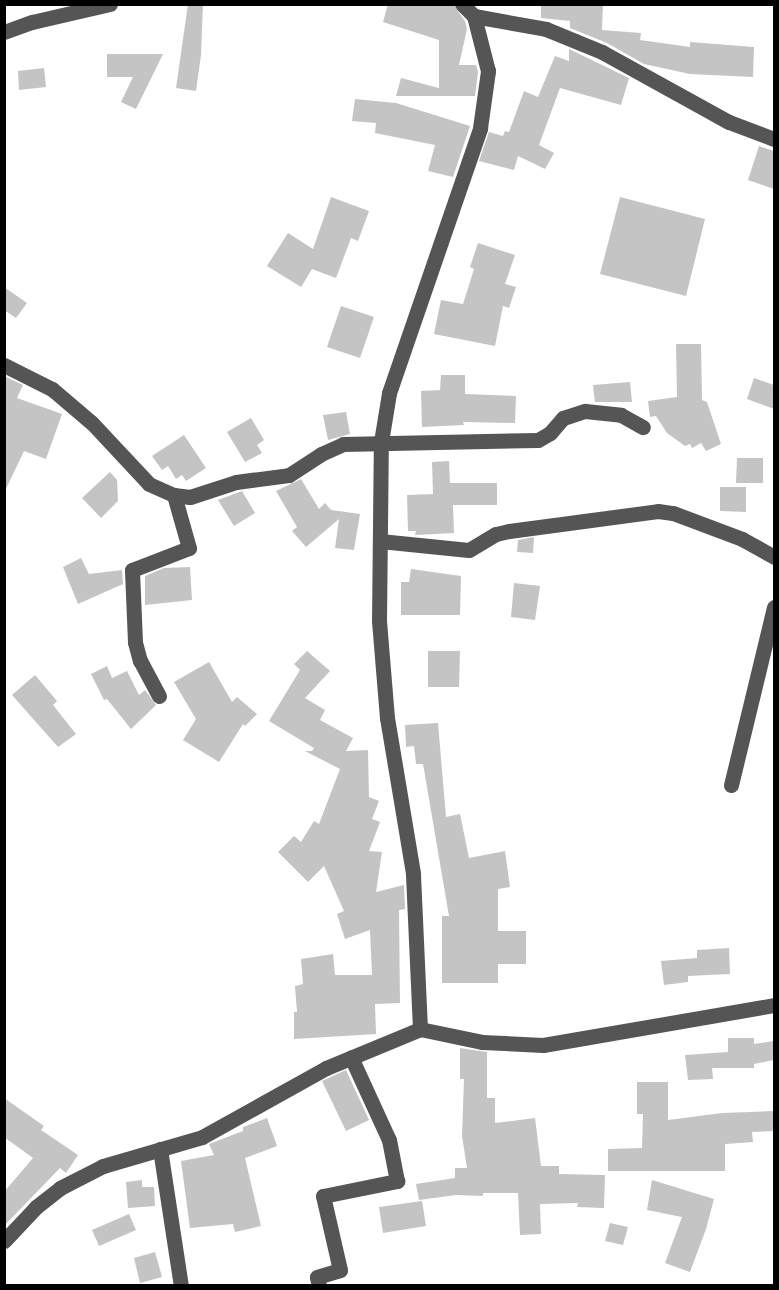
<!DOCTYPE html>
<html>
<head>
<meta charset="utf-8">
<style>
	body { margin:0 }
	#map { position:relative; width:779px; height:1290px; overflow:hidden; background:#fff; font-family:Commissioner,sans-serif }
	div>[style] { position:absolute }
	.building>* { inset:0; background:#c4c4c4 }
	.minor>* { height:15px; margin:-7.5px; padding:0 7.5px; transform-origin:7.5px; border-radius:7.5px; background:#555 }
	span { translate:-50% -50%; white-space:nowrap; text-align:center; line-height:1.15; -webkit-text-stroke:6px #fff; paint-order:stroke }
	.frame { position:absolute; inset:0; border:6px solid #000; pointer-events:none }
</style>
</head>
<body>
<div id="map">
	<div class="building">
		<i style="clip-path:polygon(188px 4px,203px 4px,201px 55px,196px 91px,176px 88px)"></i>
		<i style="clip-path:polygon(388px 4px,453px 4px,465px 21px,467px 29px,459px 65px,476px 65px,478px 72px,475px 96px,396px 96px,401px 78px,439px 88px,439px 40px,383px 22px)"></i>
		<i style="clip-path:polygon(541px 4px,603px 4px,602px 30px,641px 33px,640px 40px,690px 47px,690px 42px,754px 47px,753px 77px,690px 74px,644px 64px,607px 43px,570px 28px,570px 21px,541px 18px)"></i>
		<i style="clip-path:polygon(569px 49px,629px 78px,621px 105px,560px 88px,539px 145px,554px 153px,545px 169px,518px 156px,514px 170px,479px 161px,489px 132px,503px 136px,505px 131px,509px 132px,524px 91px,538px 97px,555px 56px,569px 61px)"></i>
		<i style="clip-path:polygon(107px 54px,163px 54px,136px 109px,121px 102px,133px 77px,107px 77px)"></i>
		<i style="clip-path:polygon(44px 68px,46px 87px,19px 90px,18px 71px)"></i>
		<i style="clip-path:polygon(355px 99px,396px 103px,470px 126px,453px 177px,428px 171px,435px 145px,375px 133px,376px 123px,352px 121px)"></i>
		<i style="clip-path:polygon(759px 146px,774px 151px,774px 189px,748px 180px)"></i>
		<i style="clip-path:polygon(331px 197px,369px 211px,358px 241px,351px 238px,336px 278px,312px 269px,301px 287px,267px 266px,288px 233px,313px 249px)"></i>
		<i style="clip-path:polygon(620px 197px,705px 219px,686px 296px,600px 274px)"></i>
		<i style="clip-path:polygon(478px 243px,515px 255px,505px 284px,516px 287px,509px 308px,503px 306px,495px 346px,434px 334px,441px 300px,463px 304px,474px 269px,470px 267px)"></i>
		<i style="clip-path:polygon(4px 287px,27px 303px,16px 318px,4px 310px)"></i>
		<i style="clip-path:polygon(341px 306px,374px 317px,360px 358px,327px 347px)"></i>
		<i style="clip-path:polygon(676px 344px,701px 344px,702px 400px,707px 402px,721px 444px,706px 451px,701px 443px,692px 448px,690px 444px,685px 446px,667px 433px,656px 416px,650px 417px,648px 401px,677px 397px)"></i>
		<i style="clip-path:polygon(441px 375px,465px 375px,465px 394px,516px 396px,515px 423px,463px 422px,464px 425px,422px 427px,421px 391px,440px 390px)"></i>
		<i style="clip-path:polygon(4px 376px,23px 385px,17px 398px,62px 414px,46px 459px,24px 451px,4px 493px)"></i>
		<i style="clip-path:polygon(754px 378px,774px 385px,774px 409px,747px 399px)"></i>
		<i style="clip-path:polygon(630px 382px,632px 402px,595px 402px,593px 385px)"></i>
		<i style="clip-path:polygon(346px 412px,350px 434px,328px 440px,323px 415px)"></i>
		<i style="clip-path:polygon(251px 418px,264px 440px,257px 445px,262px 453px,245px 462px,227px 432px)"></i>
		<i style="clip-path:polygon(184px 435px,206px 468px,186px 481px,182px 475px,176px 479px,168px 466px,162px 470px,152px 456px)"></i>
		<i style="clip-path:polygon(737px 458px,763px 458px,763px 483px,736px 483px)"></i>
		<i style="clip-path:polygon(449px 461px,450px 483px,497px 483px,497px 505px,453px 505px,454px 533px,415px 535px,416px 531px,408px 531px,407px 495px,433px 494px,432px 462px)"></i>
		<i style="clip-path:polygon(110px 472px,117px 480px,118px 501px,101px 518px,82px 498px)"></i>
		<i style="clip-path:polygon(301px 479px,319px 509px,325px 503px,331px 510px,360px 514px,354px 550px,335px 548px,339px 519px,306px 547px,292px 531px,297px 527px,276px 491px)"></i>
		<i style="clip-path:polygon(720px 487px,746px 487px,746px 512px,720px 511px)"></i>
		<i style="clip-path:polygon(242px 491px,255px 513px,234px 526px,218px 500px)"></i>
		<i style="clip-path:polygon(534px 537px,533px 553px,517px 552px,518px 540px)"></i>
		<i style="clip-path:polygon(81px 558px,89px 574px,122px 570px,123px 584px,78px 604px,63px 567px)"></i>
		<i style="clip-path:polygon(190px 567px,192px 600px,145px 605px,145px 576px,164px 568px)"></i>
		<i style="clip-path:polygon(411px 569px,461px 576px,460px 615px,401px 615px,401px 582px,409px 582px)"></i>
		<i style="clip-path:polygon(514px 583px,540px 586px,535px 620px,511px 617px)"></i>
		<i style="clip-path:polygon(307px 651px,330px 671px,305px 698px,325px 710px,320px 720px,353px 738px,346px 751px,368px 750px,369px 797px,379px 801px,372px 819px,380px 822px,369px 851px,382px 852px,376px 892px,404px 885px,405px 909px,399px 910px,400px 1003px,375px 1004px,376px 1034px,294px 1039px,294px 1012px,297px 1012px,295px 986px,303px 984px,301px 959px,333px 954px,335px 975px,372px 975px,370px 930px,345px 939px,337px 914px,344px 911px,324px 866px,308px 882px,278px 852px,294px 836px,301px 842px,314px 821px,319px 824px,340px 769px,305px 751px,312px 751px,314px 748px,269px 721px,300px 670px,294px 664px)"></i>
		<i style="clip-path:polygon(428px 651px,460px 651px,459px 687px,428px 687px)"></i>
		<i style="clip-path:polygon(209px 662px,232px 702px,237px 697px,257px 714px,245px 726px,243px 724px,219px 762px,183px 740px,196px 719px,174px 682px)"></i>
		<i style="clip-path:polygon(107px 666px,112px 678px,127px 671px,139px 695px,145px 690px,156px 705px,131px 729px,107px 699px,104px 700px,91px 674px)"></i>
		<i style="clip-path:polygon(35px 675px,57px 701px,53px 705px,76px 734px,58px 747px,12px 695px)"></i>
		<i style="clip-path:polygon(438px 723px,446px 817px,460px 814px,469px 858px,505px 851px,510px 887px,498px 889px,498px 931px,526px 931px,526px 964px,498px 964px,498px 983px,442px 983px,442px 916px,449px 916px,423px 764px,416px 764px,414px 746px,406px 747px,405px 725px)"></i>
		<i style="clip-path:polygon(729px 948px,730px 974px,688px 976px,688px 982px,664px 985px,661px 961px,697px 958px,697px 950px)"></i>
		<i style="clip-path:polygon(728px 1038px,754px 1038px,754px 1044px,774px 1041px,774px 1060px,754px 1064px,754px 1068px,712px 1068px,713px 1079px,688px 1080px,685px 1055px,728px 1052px)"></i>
		<i style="clip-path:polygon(460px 1048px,487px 1052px,487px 1098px,495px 1098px,495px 1123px,535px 1118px,541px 1166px,559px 1166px,559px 1174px,605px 1175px,604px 1208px,577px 1207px,578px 1203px,540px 1204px,541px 1234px,520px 1235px,518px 1193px,483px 1193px,483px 1196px,456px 1195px,419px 1200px,416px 1184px,455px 1178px,455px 1168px,467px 1168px,462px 1136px,464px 1079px,460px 1079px)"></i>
		<i style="clip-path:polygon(346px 1070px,369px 1120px,346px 1131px,322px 1081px)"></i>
		<i style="clip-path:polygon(637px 1082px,668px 1082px,668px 1120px,722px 1113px,774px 1111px,774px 1131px,752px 1132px,753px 1142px,725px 1144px,725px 1171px,608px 1171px,608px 1149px,642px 1148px,643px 1114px,637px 1114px)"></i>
		<i style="clip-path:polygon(4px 1098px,44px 1126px,41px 1130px,78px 1155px,66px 1173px,60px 1168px,4px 1226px,4px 1192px,33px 1158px,4px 1137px)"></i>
		<i style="clip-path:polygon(267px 1118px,277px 1146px,245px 1158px,261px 1226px,235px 1232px,233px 1224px,190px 1228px,181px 1161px,214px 1155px,209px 1144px,243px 1131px,243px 1127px)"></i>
		<i style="clip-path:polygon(142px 1180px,142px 1187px,154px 1187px,155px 1206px,128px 1208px,126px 1182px)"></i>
		<i style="clip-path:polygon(652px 1180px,714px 1199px,706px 1229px,690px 1272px,665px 1263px,682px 1217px,647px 1210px)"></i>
		<i style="clip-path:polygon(422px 1201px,426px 1226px,383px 1233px,379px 1207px)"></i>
		<i style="clip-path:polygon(129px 1214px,136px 1230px,99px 1246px,92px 1230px)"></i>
		<i style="clip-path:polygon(610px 1223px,628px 1227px,623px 1245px,605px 1241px)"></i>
		<i style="clip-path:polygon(155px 1252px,162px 1277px,140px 1283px,134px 1258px)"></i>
	</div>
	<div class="minor">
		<i style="left:474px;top:16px;width:73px;rotate:10.2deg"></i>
		<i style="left:546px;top:29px;width:61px;rotate:22.3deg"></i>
		<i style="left:602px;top:52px;width:145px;rotate:28.9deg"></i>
		<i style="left:729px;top:122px;width:48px;rotate:20.7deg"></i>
		<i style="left:4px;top:32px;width:30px;rotate:-20deg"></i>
		<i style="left:32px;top:22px;width:80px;rotate:-13deg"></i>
		<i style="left:4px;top:365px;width:54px;rotate:26.6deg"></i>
		<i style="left:52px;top:389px;width:52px;rotate:40.4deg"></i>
		<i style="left:92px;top:423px;width:83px;rotate:46.9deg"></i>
		<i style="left:149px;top:484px;width:27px;rotate:24deg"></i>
		<i style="left:174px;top:495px;width:16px;rotate:7deg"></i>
		<i style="left:190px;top:497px;width:48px;rotate:-18.1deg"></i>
		<i style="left:236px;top:482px;width:53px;rotate:-7.5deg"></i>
		<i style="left:289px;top:475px;width:38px;rotate:-33deg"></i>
		<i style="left:321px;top:454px;width:24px;rotate:-24deg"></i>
		<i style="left:343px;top:444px;width:195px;rotate:-1.2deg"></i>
		<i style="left:538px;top:440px;width:14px;rotate:-30deg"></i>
		<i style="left:550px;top:433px;width:20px;rotate:-49deg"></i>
		<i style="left:563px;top:418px;width:23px;rotate:-18deg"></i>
		<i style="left:585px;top:411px;width:36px;rotate:6deg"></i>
		<i style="left:621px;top:415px;width:25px;rotate:29deg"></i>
		<i style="left:380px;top:541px;width:89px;rotate:5.8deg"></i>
		<i style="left:469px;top:550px;width:31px;rotate:-31deg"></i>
		<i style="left:496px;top:534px;width:13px;rotate:-13deg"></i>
		<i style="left:509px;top:531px;width:150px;rotate:-7.6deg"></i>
		<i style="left:658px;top:511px;width:15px;rotate:8deg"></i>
		<i style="left:673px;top:513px;width:74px;rotate:20.6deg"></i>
		<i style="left:742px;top:539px;width:37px;rotate:29deg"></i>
		<i style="left:159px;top:696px;width:40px;rotate:-118deg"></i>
		<i style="left:140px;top:661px;width:20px;rotate:-105deg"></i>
		<i style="left:135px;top:642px;width:72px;rotate:-92.4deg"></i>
		<i style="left:132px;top:570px;width:61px;rotate:-21.1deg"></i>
		<i style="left:189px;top:548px;width:55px;rotate:-105.8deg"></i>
		<i style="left:731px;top:785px;width:183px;rotate:-76.4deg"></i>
		<i style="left:420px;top:1029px;width:156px;rotate:-92.6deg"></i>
		<i style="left:413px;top:873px;width:157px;rotate:-99.5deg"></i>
		<i style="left:387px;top:718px;width:97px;rotate:-94.7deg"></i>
		<i style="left:379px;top:621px;width:179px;rotate:-89.4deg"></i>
		<i style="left:381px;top:442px;width:50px;rotate:-80.7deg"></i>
		<i style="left:389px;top:393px;width:280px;rotate:-71deg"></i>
		<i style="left:480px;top:128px;width:58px;rotate:-82deg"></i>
		<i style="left:488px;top:71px;width:57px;rotate:-104.3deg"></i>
		<i style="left:474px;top:16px;width:17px;rotate:-135deg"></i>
		<i style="left:160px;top:1149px;width:139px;rotate:81.3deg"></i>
		<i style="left:4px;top:1241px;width:47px;rotate:-46.7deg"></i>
		<i style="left:36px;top:1207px;width:31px;rotate:-38deg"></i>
		<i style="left:60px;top:1188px;width:48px;rotate:-27.1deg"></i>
		<i style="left:103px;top:1166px;width:103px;rotate:-16.3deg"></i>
		<i style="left:202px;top:1137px;width:142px;rotate:-29.1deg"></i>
		<i style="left:326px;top:1068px;width:102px;rotate:-22.5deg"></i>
		<i style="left:420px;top:1029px;width:63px;rotate:11.8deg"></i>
		<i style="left:482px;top:1042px;width:61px;rotate:2.8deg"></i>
		<i style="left:543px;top:1045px;width:234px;rotate:-9.8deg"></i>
		<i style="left:319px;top:1286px;width:9px;rotate:-103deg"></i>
		<i style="left:317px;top:1277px;width:24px;rotate:-17deg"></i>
		<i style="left:340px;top:1270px;width:76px;rotate:-102.9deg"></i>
		<i style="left:323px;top:1196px;width:76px;rotate:-11.5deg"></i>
		<i style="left:397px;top:1181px;width:42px;rotate:-101deg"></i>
		<i style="left:389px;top:1140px;width:91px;rotate:-114.6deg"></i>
	</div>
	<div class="frame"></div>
</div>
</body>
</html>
